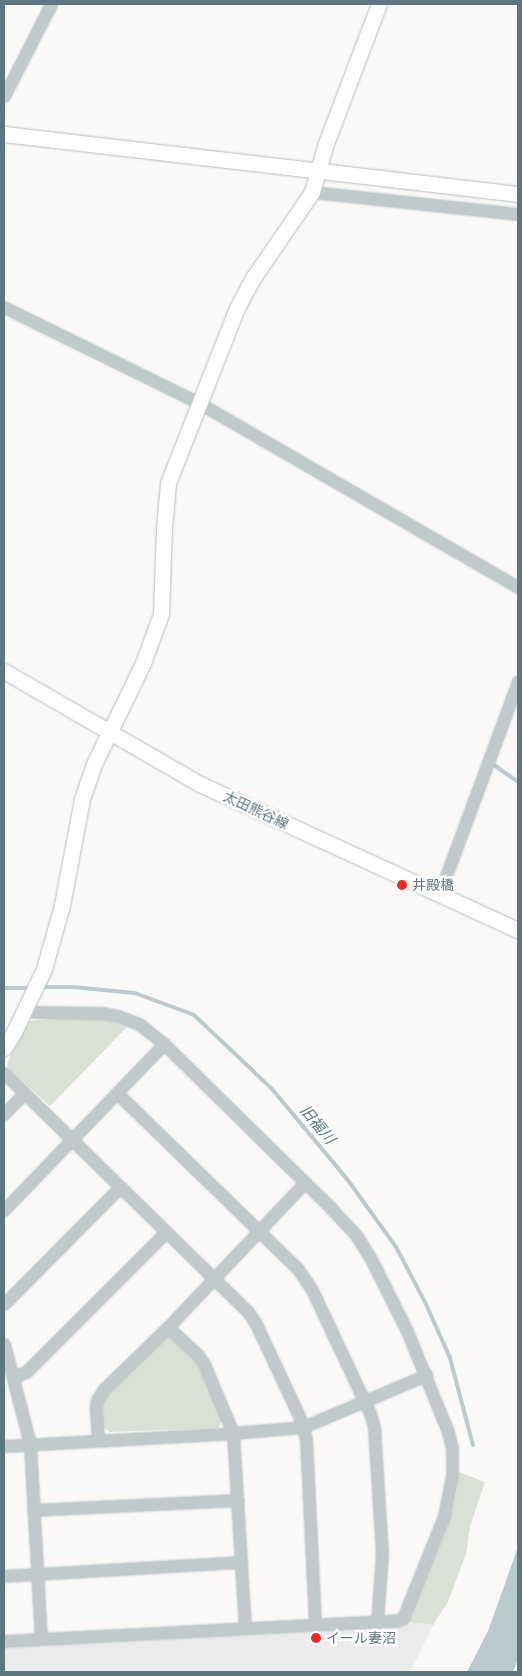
<!DOCTYPE html>
<html>
<head>
<meta charset="utf-8">
<style>
	body { margin:0 }
	#map { position:relative; width:522px; height:1676px; overflow:hidden; background:#faf9f7; font-family:Roboto,"Noto Sans JP",sans-serif }
	div>[style] { position:absolute }
	.built>* { inset:0; background:#eaebea }
	.green>* { inset:0; background:#dbe0d6 }
	.water>* { inset:0; background:#bacbcd }
	.stream>* { height:4px; margin:-2px; padding:0 2px; transform-origin:2px; border-radius:2px; background:#bacbcd }
	.roads { filter:drop-shadow(0 0 1px #b4bdc0) drop-shadow(0 0 1px #b4bdc0) }
	.street>* { height:11px; margin:-5.5px; padding:0 5.5px; transform-origin:5.5px; border-radius:5.5px; background:#c2c9cb }
	.secondary>* { height:15px; margin:-7.5px; padding:0 7.5px; transform-origin:7.5px; border-radius:7.5px; background:#fff }
	.dots>* { width:14px; height:14px; translate:-50% -50%; box-sizing:border-box; border:2px solid #fff; border-radius:50% }
	span { translate:-50% -50%; white-space:nowrap; text-align:center; line-height:1.15; -webkit-text-stroke:5px #fff; paint-order:stroke }
	.street-label { font-size:14px; color:#5d767f }
	.poi-label { font-size:14px; color:#5d767f }
	.left { translate:0 -50%; text-align:left }
	.water-label { font-size:15px; color:#5c7c7e; font-style:italic }
	.frame { position:absolute; inset:0; border:5px solid #5d767f; pointer-events:none }
</style>
</head>
<body>
<div id="map">
	<div class="built">
		<i style="clip-path:polygon(408px 1622px,433px 1625px,410px 1672px,4px 1672px,4px 1648px,404px 1627px)"></i>
	</div>
	<div class="green">
		<i style="clip-path:polygon(85px 1017px,107px 1020px,127px 1027px,50px 1106px,10px 1070px,7px 1065px,10px 1057px,29px 1021px)"></i>
		<i style="clip-path:polygon(173px 1336px,195px 1359px,223px 1420px,218px 1428px,110px 1432px,103px 1427px,103px 1403px,106px 1396px,163px 1338px)"></i>
		<i style="clip-path:polygon(459px 1472px,485px 1482px,470px 1527px,466px 1554px,448px 1602px,433px 1625px,408px 1622px,450px 1520px,457px 1491px)"></i>
	</div>
	<div class="water">
		<i style="clip-path:polygon(518px 1547px,518px 1659px,513px 1672px,467px 1672px,488px 1631px)"></i>
	</div>
	<div class="stream">
		<i style="left:494px;top:765px;width:29px;rotate:35deg"></i>
		<i style="left:40px;top:987px;width:33px"></i>
		<i style="left:73px;top:987px;width:62px;rotate:5.5deg"></i>
		<i style="left:135px;top:993px;width:63px;rotate:20.4deg"></i>
		<i style="left:194px;top:1015px;width:108px;rotate:43.5deg"></i>
		<i style="left:272px;top:1089px;width:117px;rotate:50.2deg"></i>
		<i style="left:347px;top:1179px;width:84px;rotate:54.2deg"></i>
		<i style="left:396px;top:1247px;width:62px;rotate:62.2deg"></i>
		<i style="left:425px;top:1302px;width:61px;rotate:65.9deg"></i>
		<i style="left:450px;top:1358px;width:90px;rotate:75.2deg"></i>
		<i style="left:4px;top:988px;width:27px"></i>
	</div>
	<div class="roads">
		<div class="street">
			<i style="left:4px;top:96px;width:103px;rotate:-62.9deg"></i>
			<i style="left:312px;top:192px;width:207px;rotate:6.1deg"></i>
			<i style="left:4px;top:307px;width:217px;rotate:26.2deg"></i>
			<i style="left:199px;top:403px;width:368px;rotate:30deg"></i>
			<i style="left:439px;top:895px;width:228px;rotate:-69.7deg"></i>
			<i style="left:4px;top:1073px;width:342px;rotate:44.4deg"></i>
			<i style="left:248px;top:1312px;width:12px;rotate:55deg"></i>
			<i style="left:255px;top:1322px;width:104px;rotate:64.9deg"></i>
			<i style="left:299px;top:1416px;width:24px;rotate:73deg"></i>
			<i style="left:306px;top:1439px;width:186px;rotate:87.2deg"></i>
			<i style="left:117px;top:1093px;width:252px;rotate:44.2deg"></i>
			<i style="left:298px;top:1269px;width:25px;rotate:56deg"></i>
			<i style="left:312px;top:1290px;width:136px;rotate:64.8deg"></i>
			<i style="left:370px;top:1413px;width:15px;rotate:74deg"></i>
			<i style="left:374px;top:1427px;width:126px;rotate:86.4deg"></i>
			<i style="left:382px;top:1553px;width:70px;rotate:94.1deg"></i>
			<i style="left:4px;top:1114px;width:29px;rotate:-46deg"></i>
			<i style="left:4px;top:1210px;width:231px;rotate:-46.1deg"></i>
			<i style="left:4px;top:1304px;width:165px;rotate:-45.2deg"></i>
			<i style="left:168px;top:1327px;width:41px;rotate:43deg"></i>
			<i style="left:198px;top:1355px;width:11px;rotate:56deg"></i>
			<i style="left:204px;top:1364px;width:75px;rotate:67.2deg"></i>
			<i style="left:233px;top:1433px;width:195px;rotate:86.5deg"></i>
			<i style="left:4px;top:1344px;width:103px;rotate:75.4deg"></i>
			<i style="left:30px;top:1444px;width:195px;rotate:86.8deg"></i>
			<i style="left:13px;top:1377px;width:14px;rotate:-21deg"></i>
			<i style="left:26px;top:1372px;width:198px;rotate:-45deg"></i>
			<i style="left:98px;top:1439px;width:32px;rotate:-94deg"></i>
			<i style="left:96px;top:1407px;width:7px;rotate:-82deg"></i>
			<i style="left:97px;top:1400px;width:13px;rotate:-58deg"></i>
			<i style="left:104px;top:1389px;width:89px;rotate:-44.1deg"></i>
			<i style="left:168px;top:1327px;width:199px;rotate:-46.6deg"></i>
			<i style="left:4px;top:1446px;width:229px;rotate:-3.2deg"></i>
			<i style="left:233px;top:1433px;width:70px;rotate:-4.9deg"></i>
			<i style="left:303px;top:1427px;width:134px;rotate:-22.9deg"></i>
			<i style="left:33px;top:1510px;width:205px;rotate:-2.8deg"></i>
			<i style="left:4px;top:1576px;width:237px;rotate:-3.4deg"></i>
			<i style="left:4px;top:1641px;width:396px;rotate:-3deg"></i>
			<i style="left:399px;top:1620px;width:4px;rotate:-27deg"></i>
			<i style="left:403px;top:1618px;width:110px;rotate:-68.1deg"></i>
			<i style="left:444px;top:1516px;width:41px;rotate:-78.7deg"></i>
			<i style="left:452px;top:1476px;width:28px;rotate:-90deg"></i>
			<i style="left:452px;top:1448px;width:16px;rotate:-104deg"></i>
			<i style="left:448px;top:1432px;width:109px;rotate:-112.1deg"></i>
			<i style="left:407px;top:1331px;width:80px;rotate:-116.6deg"></i>
			<i style="left:371px;top:1259px;width:28px;rotate:-122deg"></i>
			<i style="left:356px;top:1235px;width:34px;rotate:-133deg"></i>
			<i style="left:333px;top:1210px;width:237px;rotate:-135.5deg"></i>
			<i style="left:164px;top:1044px;width:32px;rotate:-141deg"></i>
			<i style="left:139px;top:1024px;width:22px;rotate:-159deg"></i>
			<i style="left:118px;top:1016px;width:15px;rotate:-169deg"></i>
			<i style="left:103px;top:1013px;width:68px;rotate:-179.2deg"></i>
			<i style="left:35px;top:1012px;width:10px;rotate:-163deg"></i>
		</div>
		<div class="secondary">
			<i style="left:4px;top:134px;width:517px;rotate:6.66deg"></i>
			<i style="left:4px;top:671px;width:226px;rotate:30deg"></i>
			<i style="left:200px;top:784px;width:350px;rotate:24.7deg"></i>
			<i style="left:4px;top:1048px;width:19px;rotate:-58deg"></i>
			<i style="left:14px;top:1032px;width:70px;rotate:-64.5deg"></i>
			<i style="left:44px;top:969px;width:66px;rotate:-74.3deg"></i>
			<i style="left:62px;top:905px;width:108px;rotate:-79.3deg"></i>
			<i style="left:82px;top:799px;width:39px;rotate:-71deg"></i>
			<i style="left:95px;top:762px;width:110px;rotate:-64.1deg"></i>
			<i style="left:143px;top:663px;width:52px;rotate:-69.8deg"></i>
			<i style="left:161px;top:614px;width:86px;rotate:-88deg"></i>
			<i style="left:164px;top:528px;width:45px;rotate:-84.9deg"></i>
			<i style="left:168px;top:483px;width:188px;rotate:-68.5deg"></i>
			<i style="left:237px;top:308px;width:34px;rotate:-62deg"></i>
			<i style="left:253px;top:278px;width:104px;rotate:-55.5deg"></i>
			<i style="left:312px;top:192px;width:48px;rotate:-74.2deg"></i>
			<i style="left:325px;top:146px;width:152px;rotate:-69.2deg"></i>
		</div>
	</div>
	<div class="dots">
		<i style="left:402px;top:885px;background:#f6271b"></i>
		<i style="left:316px;top:1638px;background:#f6271b"></i>
	</div>
	<div class="street-label">
		<span style="left:256px;top:810px;rotate:25deg">太田熊谷線</span>
	</div>
	<div class="poi-label">
		<span class="left" style="left:412px;top:885px">井殿橋</span>
		<span class="left" style="left:326px;top:1638px">イール妻沼</span>
	</div>
	<div class="water-label">
		<span style="left:317px;top:1125px;rotate:50deg">旧福川</span>
	</div>
	<div class="frame"></div>
</div>
</body>
</html>
